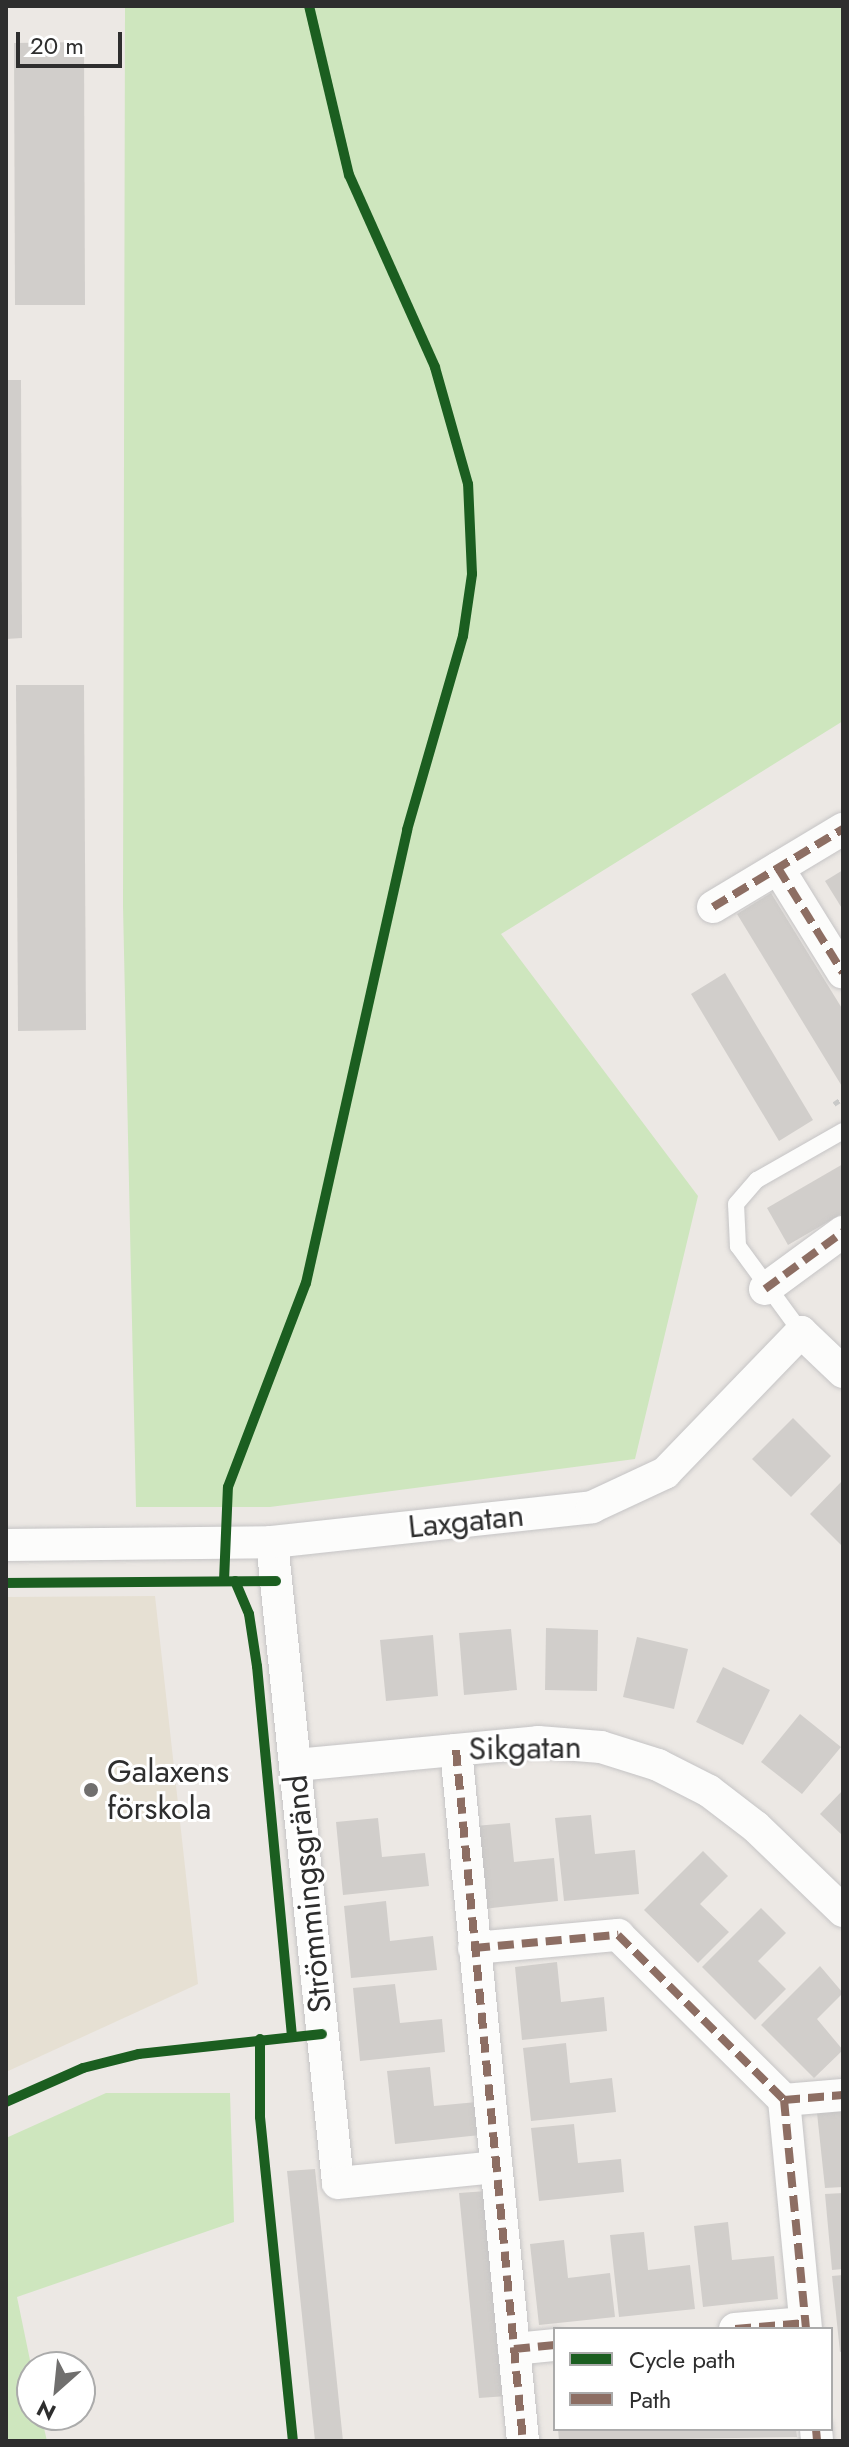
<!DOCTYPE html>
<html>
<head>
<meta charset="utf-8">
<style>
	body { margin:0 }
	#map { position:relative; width:849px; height:2447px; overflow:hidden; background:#ece8e4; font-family:Jost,sans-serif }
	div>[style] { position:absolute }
	.education>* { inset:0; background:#e6e0d3 }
	.green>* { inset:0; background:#cee6be }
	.building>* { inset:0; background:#d1cecb }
	.path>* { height:5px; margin-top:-2.5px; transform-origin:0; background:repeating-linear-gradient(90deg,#c9c9c8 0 6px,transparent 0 10px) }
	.roads { filter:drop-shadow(0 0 2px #c5c4c5) drop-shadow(0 0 2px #c5c4c5) }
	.lane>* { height:16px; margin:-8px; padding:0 8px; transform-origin:8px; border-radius:8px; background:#fcfcfb }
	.street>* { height:32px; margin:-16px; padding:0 16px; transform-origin:16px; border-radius:16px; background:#fcfcfb }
	.quiet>* { height:8px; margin-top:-4px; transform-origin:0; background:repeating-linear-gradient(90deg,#8d6e63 0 16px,transparent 0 24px) }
	.cycleway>* { height:10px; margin:-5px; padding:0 5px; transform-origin:5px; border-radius:5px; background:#1b5e20 }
	.dots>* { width:22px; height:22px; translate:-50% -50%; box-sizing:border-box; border:4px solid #fff; border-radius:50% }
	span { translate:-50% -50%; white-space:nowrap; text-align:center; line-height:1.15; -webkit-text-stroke:6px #fff; paint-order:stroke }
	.street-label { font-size:32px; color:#2e2e2e }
	.poi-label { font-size:32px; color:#2e2e2e }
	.left { translate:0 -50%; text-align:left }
	.frame { position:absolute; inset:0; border:8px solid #2e2e2e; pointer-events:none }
	.legend { position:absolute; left:553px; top:2327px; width:280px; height:104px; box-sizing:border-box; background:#fff; border:2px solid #ababab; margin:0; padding:10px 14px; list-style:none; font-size:24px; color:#2e2e2e }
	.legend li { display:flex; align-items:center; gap:16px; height:40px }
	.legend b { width:40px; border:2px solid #ababab }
	.north { position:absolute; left:16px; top:2351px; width:80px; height:80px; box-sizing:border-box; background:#fff; border:2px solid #ababab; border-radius:50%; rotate:207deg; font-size:22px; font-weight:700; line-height:32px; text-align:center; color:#2e2e2e }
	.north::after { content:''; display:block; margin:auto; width:28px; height:36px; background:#706f6e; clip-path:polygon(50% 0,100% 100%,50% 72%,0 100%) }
	.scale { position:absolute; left:16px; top:32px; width:106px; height:36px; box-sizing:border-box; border:4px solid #2e2e2e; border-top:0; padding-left:10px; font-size:24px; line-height:28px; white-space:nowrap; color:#2e2e2e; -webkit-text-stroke:6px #fff; paint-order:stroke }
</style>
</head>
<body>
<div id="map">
	<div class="education">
		<i style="clip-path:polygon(155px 1596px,198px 1984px,6px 2072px,6px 1597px)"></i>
	</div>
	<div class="green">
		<i style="clip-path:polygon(125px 6px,843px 6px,843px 721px,501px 934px,698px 1196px,635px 1459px,270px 1507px,136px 1507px,123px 906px)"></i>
		<i style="clip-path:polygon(106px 2093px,230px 2093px,234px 2222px,17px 2297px,32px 2370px,32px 2415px,41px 2415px,47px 2441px,6px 2441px,6px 2138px)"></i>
	</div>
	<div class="building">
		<i style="clip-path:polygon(84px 42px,85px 305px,15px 305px,14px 43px)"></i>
		<i style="clip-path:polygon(6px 380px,21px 380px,22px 638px,6px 639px)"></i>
		<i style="clip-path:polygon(16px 685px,84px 685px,86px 1030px,18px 1031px)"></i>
		<i style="clip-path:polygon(843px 870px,843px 910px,825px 881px)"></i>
		<i style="clip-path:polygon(771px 893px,843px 1010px,843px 1088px,737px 914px)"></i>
		<i style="clip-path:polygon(725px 973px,813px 1120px,779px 1141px,691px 994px)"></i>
		<i style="clip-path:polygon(843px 1164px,843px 1213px,788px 1245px,767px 1208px)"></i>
		<i style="clip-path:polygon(793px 1418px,831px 1456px,791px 1497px,752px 1459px)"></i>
		<i style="clip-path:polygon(843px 1480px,843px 1547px,810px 1514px)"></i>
		<i style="clip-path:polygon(546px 1628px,598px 1630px,597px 1691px,545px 1690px)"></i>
		<i style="clip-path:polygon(511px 1629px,517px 1690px,464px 1695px,459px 1633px)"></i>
		<i style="clip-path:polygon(433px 1635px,438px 1696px,386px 1701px,380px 1640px)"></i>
		<i style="clip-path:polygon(637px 1637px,688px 1649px,674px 1709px,623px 1697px)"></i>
		<i style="clip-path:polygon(723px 1667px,770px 1690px,743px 1745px,696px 1722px)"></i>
		<i style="clip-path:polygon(800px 1714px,841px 1747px,802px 1794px,761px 1762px)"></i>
		<i style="clip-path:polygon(843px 1790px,843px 1836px,820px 1814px)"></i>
		<i style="clip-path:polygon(591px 1815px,595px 1854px,635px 1850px,639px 1894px,564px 1901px,555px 1818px)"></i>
		<i style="clip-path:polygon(378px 1818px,382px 1857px,425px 1853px,429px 1886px,343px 1895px,336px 1822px)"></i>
		<i style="clip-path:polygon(510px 1823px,514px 1862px,554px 1858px,558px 1901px,483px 1909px,475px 1826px)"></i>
		<i style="clip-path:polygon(703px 1851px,728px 1876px,700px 1904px,729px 1932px,698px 1963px,644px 1910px)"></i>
		<i style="clip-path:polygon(386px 1901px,390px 1941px,433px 1936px,437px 1970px,351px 1978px,344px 1906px)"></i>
		<i style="clip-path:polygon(761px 1908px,786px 1933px,758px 1961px,786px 1989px,755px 2020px,702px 1967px)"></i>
		<i style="clip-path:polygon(557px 1962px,561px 2002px,604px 1997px,607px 2031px,522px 2040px,515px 1967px)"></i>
		<i style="clip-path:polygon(820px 1966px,843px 1993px,817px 2019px,843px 2050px,814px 2078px,761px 2025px)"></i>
		<i style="clip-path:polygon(395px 1984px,400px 2023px,442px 2019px,445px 2052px,360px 2061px,353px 1988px)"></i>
		<i style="clip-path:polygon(566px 2043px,570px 2083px,612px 2078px,616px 2112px,531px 2121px,523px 2048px)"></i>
		<i style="clip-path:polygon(430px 2067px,434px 2106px,477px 2102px,480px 2135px,395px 2144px,387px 2071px)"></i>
		<i style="clip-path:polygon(843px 2110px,843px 2187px,825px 2188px,817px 2113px)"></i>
		<i style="clip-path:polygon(574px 2124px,578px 2163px,621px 2159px,624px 2192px,539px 2201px,531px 2128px)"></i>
		<i style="clip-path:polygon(315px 2169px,343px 2441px,315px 2441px,287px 2171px)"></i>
		<i style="clip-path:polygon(487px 2191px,507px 2396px,479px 2398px,459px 2193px)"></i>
		<i style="clip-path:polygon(843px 2193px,843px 2269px,832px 2270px,825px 2194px)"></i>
		<i style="clip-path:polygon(728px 2222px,732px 2260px,774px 2256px,778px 2299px,703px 2307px,694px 2226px)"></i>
		<i style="clip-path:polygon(644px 2232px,648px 2270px,690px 2265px,695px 2309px,619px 2317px,610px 2235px)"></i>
		<i style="clip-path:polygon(564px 2240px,568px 2278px,610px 2273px,615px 2317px,539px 2325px,530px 2244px)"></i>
		<i style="clip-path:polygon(843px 2275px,843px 2351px,840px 2352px,832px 2276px)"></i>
		<i style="clip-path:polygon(558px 2429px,796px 2429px,797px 2437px,559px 2441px)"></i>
	</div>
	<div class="path">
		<i style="left:834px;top:1104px;width:11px;rotate:-34deg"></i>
	</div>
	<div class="roads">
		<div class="lane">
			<i style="left:801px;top:1332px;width:107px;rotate:-126.2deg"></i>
			<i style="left:738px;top:1246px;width:42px;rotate:-92.7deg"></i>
			<i style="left:736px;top:1204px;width:32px;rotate:-49deg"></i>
			<i style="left:757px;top:1180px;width:99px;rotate:-29.7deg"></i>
		</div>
		<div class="street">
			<i style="left:778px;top:868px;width:123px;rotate:58.2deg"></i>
			<i style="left:713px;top:907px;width:152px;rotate:-31deg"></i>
			<i style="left:765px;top:1289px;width:97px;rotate:-36.2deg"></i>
			<i style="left:272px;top:1542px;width:644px;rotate:84.12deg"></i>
			<i style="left:338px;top:2183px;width:159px;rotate:-5.8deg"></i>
			<i style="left:6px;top:1545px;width:266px;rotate:-0.6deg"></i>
			<i style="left:272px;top:1542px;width:322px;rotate:-6.2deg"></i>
			<i style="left:592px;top:1507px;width:81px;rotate:-25deg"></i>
			<i style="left:665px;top:1473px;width:196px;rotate:-46deg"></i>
			<i style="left:801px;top:1332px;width:58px;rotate:43.6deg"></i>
			<i style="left:456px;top:1750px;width:694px;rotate:84.46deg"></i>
			<i style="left:296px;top:1765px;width:243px;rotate:-5.4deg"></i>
			<i style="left:538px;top:1742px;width:63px;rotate:4.5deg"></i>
			<i style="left:601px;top:1747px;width:60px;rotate:17.5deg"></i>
			<i style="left:658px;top:1765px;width:57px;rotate:27deg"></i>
			<i style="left:709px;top:1791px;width:59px;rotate:37.5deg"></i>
			<i style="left:756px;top:1827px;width:121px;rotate:44deg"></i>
			<i style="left:474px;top:1948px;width:145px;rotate:-5.2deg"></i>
			<i style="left:618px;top:1935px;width:234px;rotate:44.8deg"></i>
			<i style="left:784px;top:2100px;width:59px;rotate:-4.8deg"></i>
			<i style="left:784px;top:2100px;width:230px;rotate:84.5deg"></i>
			<i style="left:735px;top:2329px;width:70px;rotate:-4.9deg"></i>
			<i style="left:514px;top:2349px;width:41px;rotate:-5.6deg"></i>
			<i style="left:816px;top:2429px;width:12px;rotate:85deg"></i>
		</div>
	</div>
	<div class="quiet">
		<i style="left:778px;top:868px;width:123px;rotate:58.2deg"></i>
		<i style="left:713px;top:907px;width:152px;rotate:-31deg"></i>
		<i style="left:765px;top:1289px;width:97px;rotate:-36.2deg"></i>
		<i style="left:456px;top:1750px;width:694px;rotate:84.46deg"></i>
		<i style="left:474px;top:1948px;width:145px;rotate:-5.2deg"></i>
		<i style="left:618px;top:1935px;width:234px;rotate:44.8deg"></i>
		<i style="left:784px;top:2100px;width:59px;rotate:-4.8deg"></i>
		<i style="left:784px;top:2100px;width:230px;rotate:84.5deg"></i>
		<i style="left:735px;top:2329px;width:70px;rotate:-4.9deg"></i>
		<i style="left:514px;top:2349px;width:41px;rotate:-5.6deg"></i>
		<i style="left:816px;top:2429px;width:12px;rotate:85deg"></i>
	</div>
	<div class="cycleway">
		<i style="left:224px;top:1581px;width:94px;rotate:-87.6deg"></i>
		<i style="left:228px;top:1487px;width:218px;rotate:-69.1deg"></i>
		<i style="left:306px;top:1283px;width:464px;rotate:-77.4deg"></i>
		<i style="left:407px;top:830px;width:202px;rotate:-73.9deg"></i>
		<i style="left:463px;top:636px;width:63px;rotate:-81.7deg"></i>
		<i style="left:472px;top:574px;width:90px;rotate:-92.5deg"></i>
		<i style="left:468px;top:484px;width:122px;rotate:-105.8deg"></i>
		<i style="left:435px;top:367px;width:210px;rotate:-114.1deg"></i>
		<i style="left:349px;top:175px;width:174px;rotate:-103.3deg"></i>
		<i style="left:235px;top:1581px;width:36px;rotate:67deg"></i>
		<i style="left:249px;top:1614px;width:53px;rotate:81.3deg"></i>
		<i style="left:257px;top:1666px;width:371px;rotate:84.6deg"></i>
		<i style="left:6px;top:1583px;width:270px;rotate:-0.4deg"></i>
		<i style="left:260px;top:2039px;width:78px;rotate:90deg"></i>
		<i style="left:260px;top:2117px;width:326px;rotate:84.2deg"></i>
		<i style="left:6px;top:2102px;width:84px;rotate:-23.8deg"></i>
		<i style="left:83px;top:2068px;width:58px;rotate:-14deg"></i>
		<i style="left:139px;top:2054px;width:184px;rotate:-6.2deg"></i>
	</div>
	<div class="dots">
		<i style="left:91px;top:1790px;background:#706f6e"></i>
	</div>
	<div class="street-label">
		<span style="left:466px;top:1521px;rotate:-6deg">Laxgatan</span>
		<span style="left:525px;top:1748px;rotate:-1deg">Sikgatan</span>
		<span style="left:308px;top:1894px;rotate:-96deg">Strömmingsgränd</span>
	</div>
	<div class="poi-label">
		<span class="left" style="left:107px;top:1790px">Galaxens<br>förskola</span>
	</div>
	<div class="frame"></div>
	<ul class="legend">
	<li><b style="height:10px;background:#1b5e20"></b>Cycle path</li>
	<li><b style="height:10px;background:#8d6e63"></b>Path</li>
	</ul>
	<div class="north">N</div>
	<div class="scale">20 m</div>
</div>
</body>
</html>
